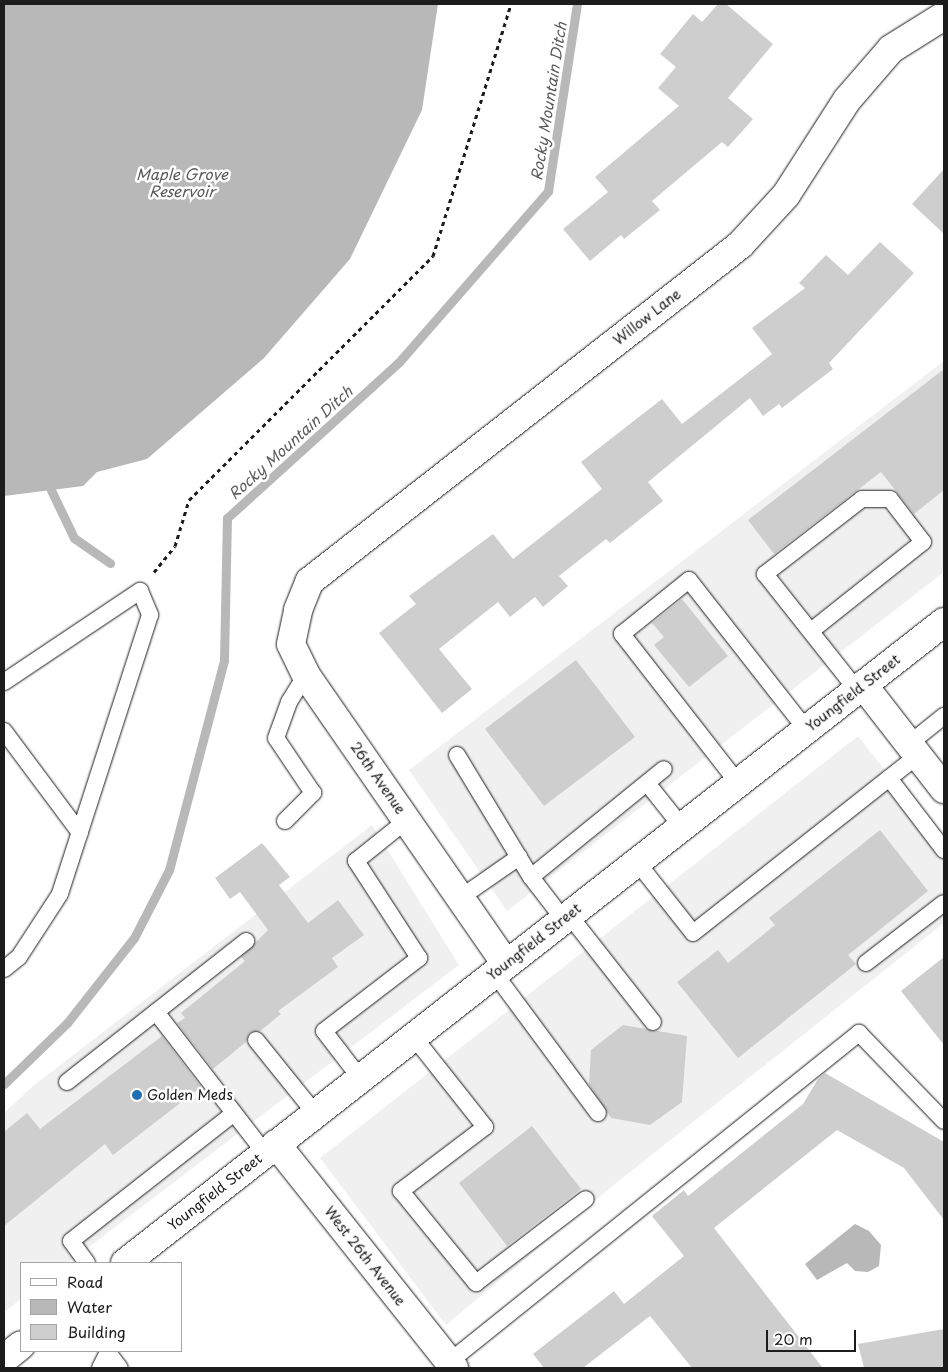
<!DOCTYPE html>
<html>
<head>
<meta charset="utf-8">
<style>
	body { margin:0 }
	#map { position:relative; width:948px; height:1372px; overflow:hidden; background:#fff; font-family:"Playpen Sans",sans-serif }
	div>[style] { position:absolute }
	.built>* { inset:0; background:#f0f0f0 }
	.water>* { inset:0; background:#b8b8b8 }
	.stream>* { height:9px; margin:-4.5px; padding:0 4.5px; transform-origin:4.5px; border-radius:4.5px; background:#b8b8b8 }
	.building>* { inset:0; background:#cecece }
	.path>* { height:3px; margin-top:-1.5px; transform-origin:0; background:repeating-linear-gradient(90deg,#1c1c1c 0 4px,transparent 0 8px) }
	.roads { filter:drop-shadow(0 0 1px #1c1c1c) drop-shadow(0 0 1px #1c1c1c) }
	.service>* { height:16px; margin:-8px; padding:0 8px; transform-origin:8px; border-radius:8px; background:#fff }
	.minor>* { height:28px; margin:-14px; padding:0 14px; transform-origin:14px; border-radius:14px; background:#fff }
	.tertiary>* { height:28px; margin:-14px; padding:0 14px; transform-origin:14px; border-radius:14px; background:#fff }
	.dots>* { width:14px; height:14px; translate:-50% -50%; box-sizing:border-box; border:2px solid #fff; border-radius:50% }
	span { translate:-50% -50%; white-space:nowrap; text-align:center; line-height:1.15; -webkit-text-stroke:5px #fff; paint-order:stroke }
	.street-label { font-size:14px; color:#1c1c1c }
	.poi-label { font-size:14px; color:#1c1c1c }
	.left { translate:0 -50%; text-align:left }
	.water-label { font-size:15px; color:#5a5a5a; font-style:italic }
	.frame { position:absolute; inset:0; border:5px solid #1c1c1c; pointer-events:none }
	.legend { position:absolute; left:20px; top:1262px; width:162px; height:90px; box-sizing:border-box; background:#fff; border:1px solid #a4a4a4; margin:0; padding:6px 9px; list-style:none; font-size:15px; color:#1c1c1c }
	.legend li { display:flex; align-items:center; gap:10px; height:25px }
	.legend b { width:25px; border:1px solid #a4a4a4 }
	.scale { position:absolute; left:766px; top:1330px; width:90px; height:22px; box-sizing:border-box; border:2px solid #1c1c1c; border-top:0; padding-left:6px; font-size:15px; line-height:18px; white-space:nowrap; color:#1c1c1c; -webkit-text-stroke:4px #fff; paint-order:stroke }
</style>
</head>
<body>
<div id="map">
	<div class="built">
		<i style="clip-path:polygon(944px 361px,944px 572px,507px 911px,409px 770px)"></i>
		<i style="clip-path:polygon(858px 736px,944px 845px,944px 923px,610px 1188px,446px 1325px,320px 1158px)"></i>
		<i style="clip-path:polygon(372px 825px,459px 965px,68px 1263px,21px 1263px,21px 1299px,4px 1312px,4px 1113px,33px 1086px)"></i>
	</div>
	<div class="water">
		<i style="clip-path:polygon(4px 4px,438px 4px,422px 110px,350px 259px,264px 358px,147px 459px,97px 472px,83px 486px,4px 496px)"></i>
		<i style="clip-path:polygon(855px 1224px,869px 1231px,881px 1245px,879px 1266px,868px 1272px,855px 1271px,847px 1263px,817px 1280px,805px 1264px)"></i>
	</div>
	<div class="stream">
		<i style="left:51px;top:490px;width:53px;rotate:64.4deg"></i>
		<i style="left:74px;top:538px;width:44px;rotate:34.8deg"></i>
		<i style="left:4px;top:1084px;width:88px;rotate:-44.1deg"></i>
		<i style="left:67px;top:1023px;width:108px;rotate:-51.8deg"></i>
		<i style="left:134px;top:938px;width:76px;rotate:-62.8deg"></i>
		<i style="left:169px;top:870px;width:217px;rotate:-75.3deg"></i>
		<i style="left:224px;top:660px;width:142px;rotate:-88.8deg"></i>
		<i style="left:227px;top:518px;width:232px;rotate:-42.2deg"></i>
		<i style="left:399px;top:362px;width:227px;rotate:-48.9deg"></i>
		<i style="left:548px;top:191px;width:189px;rotate:-81.2deg"></i>
	</div>
	<div class="building">
		<i style="clip-path:polygon(718px 4px,726px 4px,773px 44px,728px 98px,753px 119px,728px 147px,722px 142px,652px 201px,660px 210px,624px 239px,621px 235px,590px 261px,563px 229px,608px 192px,595px 177px,679px 106px,658px 88px,676px 67px,660px 54px,693px 14px,702px 22px)"></i>
		<i style="clip-path:polygon(944px 169px,944px 234px,912px 204px)"></i>
		<i style="clip-path:polygon(880px 242px,914px 273px,829px 363px,833px 369px,782px 408px,779px 404px,763px 416px,750px 398px,648px 482px,663px 501px,610px 543px,606px 539px,559px 576px,568px 586px,543px 607px,535px 597px,510px 617px,498px 602px,439px 649px,472px 689px,442px 713px,379px 633px,416px 604px,409px 596px,493px 534px,513px 559px,602px 489px,581px 462px,662px 399px,682px 424px,772px 354px,752px 328px,805px 288px,799px 283px,826px 255px,848px 275px)"></i>
		<i style="clip-path:polygon(944px 369px,944px 490px,914px 514px,881px 472px,774px 554px,748px 520px)"></i>
		<i style="clip-path:polygon(682px 599px,728px 656px,689px 687px,654px 645px,664px 637px,652px 623px)"></i>
		<i style="clip-path:polygon(576px 660px,635px 737px,544px 806px,485px 729px)"></i>
		<i style="clip-path:polygon(880px 830px,928px 891px,848px 955px,856px 964px,738px 1058px,677px 982px,718px 950px,728px 963px,775px 925px,769px 918px)"></i>
		<i style="clip-path:polygon(262px 843px,290px 877px,279px 885px,308px 923px,338px 900px,364px 935px,332px 958px,338px 967px,278px 1011px,281px 1014px,260px 1031px,249px 1033px,246px 1042px,213px 1069px,177px 1023px,185px 1018px,181px 1013px,245px 961px,241px 957px,268px 930px,240px 892px,230px 899px,215px 878px)"></i>
		<i style="clip-path:polygon(944px 957px,944px 1045px,901px 991px)"></i>
		<i style="clip-path:polygon(623px 1025px,687px 1036px,682px 1102px,650px 1125px,611px 1118px,589px 1084px,591px 1050px)"></i>
		<i style="clip-path:polygon(162px 1036px,201px 1087px,113px 1155px,105px 1144px,4px 1226px,4px 1132px,27px 1113px,40px 1129px)"></i>
		<i style="clip-path:polygon(825px 1073px,944px 1142px,944px 1220px,904px 1168px,837px 1130px,714px 1228px,823px 1368px,692px 1368px,650px 1316px,583px 1368px,544px 1368px,533px 1354px,614px 1291px,624px 1304px,684px 1256px,652px 1216px,684px 1190px,688px 1196px,803px 1104px,818px 1079px)"></i>
		<i style="clip-path:polygon(532px 1126px,581px 1189px,507px 1246px,459px 1183px)"></i>
		<i style="clip-path:polygon(944px 1329px,944px 1368px,864px 1368px,858px 1344px)"></i>
	</div>
	<div class="path">
		<i style="left:154px;top:572px;width:33px;rotate:-51deg"></i>
		<i style="left:175px;top:546px;width:48px;rotate:-73.1deg"></i>
		<i style="left:189px;top:500px;width:345px;rotate:-45deg"></i>
		<i style="left:433px;top:256px;width:264px;rotate:-72.8deg"></i>
	</div>
	<div class="roads">
		<div class="service">
			<i style="left:811px;top:631px;width:143px;rotate:-38.5deg"></i>
			<i style="left:923px;top:542px;width:54px;rotate:-127.5deg"></i>
			<i style="left:890px;top:499px;width:28px;rotate:180deg"></i>
			<i style="left:862px;top:499px;width:123px;rotate:142.3deg"></i>
			<i style="left:765px;top:574px;width:148px;rotate:51.6deg"></i>
			<i style="left:4px;top:682px;width:164px;rotate:-33.8deg"></i>
			<i style="left:140px;top:591px;width:26px;rotate:67deg"></i>
			<i style="left:150px;top:615px;width:293px;rotate:107.9deg"></i>
			<i style="left:60px;top:894px;width:75px;rotate:123.1deg"></i>
			<i style="left:19px;top:957px;width:19px;rotate:141deg"></i>
			<i style="left:4px;top:731px;width:127px;rotate:53.3deg"></i>
			<i style="left:909px;top:744px;width:45px;rotate:-38.7deg"></i>
			<i style="left:457px;top:755px;width:143px;rotate:58.8deg"></i>
			<i style="left:889px;top:778px;width:91px;rotate:52.6deg"></i>
			<i style="left:647px;top:783px;width:56px;rotate:51.5deg"></i>
			<i style="left:738px;top:783px;width:189px;rotate:-127.9deg"></i>
			<i style="left:622px;top:634px;width:86px;rotate:-38.9deg"></i>
			<i style="left:689px;top:580px;width:189px;rotate:51.9deg"></i>
			<i style="left:285px;top:821px;width:40px;rotate:-45deg"></i>
			<i style="left:313px;top:793px;width:66px;rotate:-123.9deg"></i>
			<i style="left:276px;top:738px;width:38px;rotate:-70deg"></i>
			<i style="left:289px;top:702px;width:32px;rotate:-58deg"></i>
			<i style="left:637px;top:862px;width:90px;rotate:51.7deg"></i>
			<i style="left:693px;top:933px;width:287px;rotate:-38.3deg"></i>
			<i style="left:460px;top:898px;width:72px;rotate:-34.8deg"></i>
			<i style="left:569px;top:915px;width:136px;rotate:51.9deg"></i>
			<i style="left:564px;top:920px;width:54px;rotate:-127.5deg"></i>
			<i style="left:531px;top:877px;width:171px;rotate:-39.1deg"></i>
			<i style="left:866px;top:963px;width:98px;rotate:-37.6deg"></i>
			<i style="left:495px;top:974px;width:173px;rotate:53.5deg"></i>
			<i style="left:156px;top:1012px;width:178px;rotate:52.3deg"></i>
			<i style="left:413px;top:1036px;width:116px;rotate:51.6deg"></i>
			<i style="left:485px;top:1127px;width:106px;rotate:142.7deg"></i>
			<i style="left:401px;top:1191px;width:119px;rotate:50.8deg"></i>
			<i style="left:476px;top:1283px;width:138px;rotate:-37.4deg"></i>
			<i style="left:256px;top:1040px;width:94px;rotate:51.1deg"></i>
			<i style="left:360px;top:1078px;width:59px;rotate:-127.5deg"></i>
			<i style="left:324px;top:1031px;width:120px;rotate:-37.5deg"></i>
			<i style="left:419px;top:958px;width:116px;rotate:-123deg"></i>
			<i style="left:356px;top:861px;width:65px;rotate:-38.8deg"></i>
			<i style="left:67px;top:1082px;width:228px;rotate:-38.2deg"></i>
			<i style="left:87px;top:1263px;width:27px;rotate:-126deg"></i>
			<i style="left:71px;top:1241px;width:207px;rotate:-38.1deg"></i>
			<i style="left:107px;top:1351px;width:21px;rotate:53deg"></i>
			<i style="left:449px;top:1362px;width:526px;rotate:-38.74deg"></i>
			<i style="left:859px;top:1033px;width:122px;rotate:46deg"></i>
			<i style="left:100px;top:1368px;width:18px;rotate:-63deg"></i>
		</div>
		<div class="minor">
			<i style="left:863px;top:685px;width:132px;rotate:52.1deg"></i>
			<i style="left:506px;top:964px;width:351px;rotate:-124.7deg"></i>
			<i style="left:306px;top:675px;width:34px;rotate:-116deg"></i>
			<i style="left:291px;top:644px;width:35px;rotate:-78deg"></i>
			<i style="left:298px;top:610px;width:31px;rotate:-68deg"></i>
			<i style="left:310px;top:581px;width:546px;rotate:-38deg"></i>
			<i style="left:740px;top:245px;width:68px;rotate:-47.4deg"></i>
			<i style="left:786px;top:195px;width:113px;rotate:-57.3deg"></i>
			<i style="left:847px;top:100px;width:67px;rotate:-49.2deg"></i>
			<i style="left:891px;top:49px;width:62px;rotate:-31.9deg"></i>
			<i style="left:276px;top:1144px;width:286px;rotate:51.5deg"></i>
		</div>
		<div class="tertiary">
			<i style="left:125px;top:1263px;width:1040px;rotate:-38.05deg"></i>
			<i style="left:4px;top:1359px;width:22px;rotate:-39deg"></i>
		</div>
	</div>
	<div class="dots">
		<i style="left:137px;top:1095px;background:#1f6fb2"></i>
	</div>
	<div class="street-label">
		<span style="left:647px;top:317px;rotate:-38deg">Willow Lane</span>
		<span style="left:853px;top:693px;rotate:-38deg">Youngfield Street</span>
		<span style="left:378px;top:778px;rotate:55deg">26th Avenue</span>
		<span style="left:534px;top:942px;rotate:-38deg">Youngfield Street</span>
		<span style="left:215px;top:1192px;rotate:-38deg">Youngfield Street</span>
		<span style="left:365px;top:1256px;rotate:52deg">West 26th Avenue</span>
	</div>
	<div class="poi-label">
		<span class="left" style="left:147px;top:1095px">Golden Meds</span>
	</div>
	<div class="water-label">
		<span style="left:548px;top:101px;rotate:-81deg">Rocky Mountain Ditch</span>
		<span style="left:182px;top:182px">Maple Grove<br>Reservoir</span>
		<span style="left:290px;top:442px;rotate:-42deg">Rocky Mountain Ditch</span>
	</div>
	<div class="frame"></div>
	<ul class="legend">
	<li><b style="height:6px;background:#fff"></b>Road</li>
	<li><b style="height:14px;background:#b8b8b8"></b>Water</li>
	<li><b style="height:14px;background:#cecece"></b>Building</li>
	</ul>
	<div class="scale">20 m</div>
</div>
</body>
</html>
